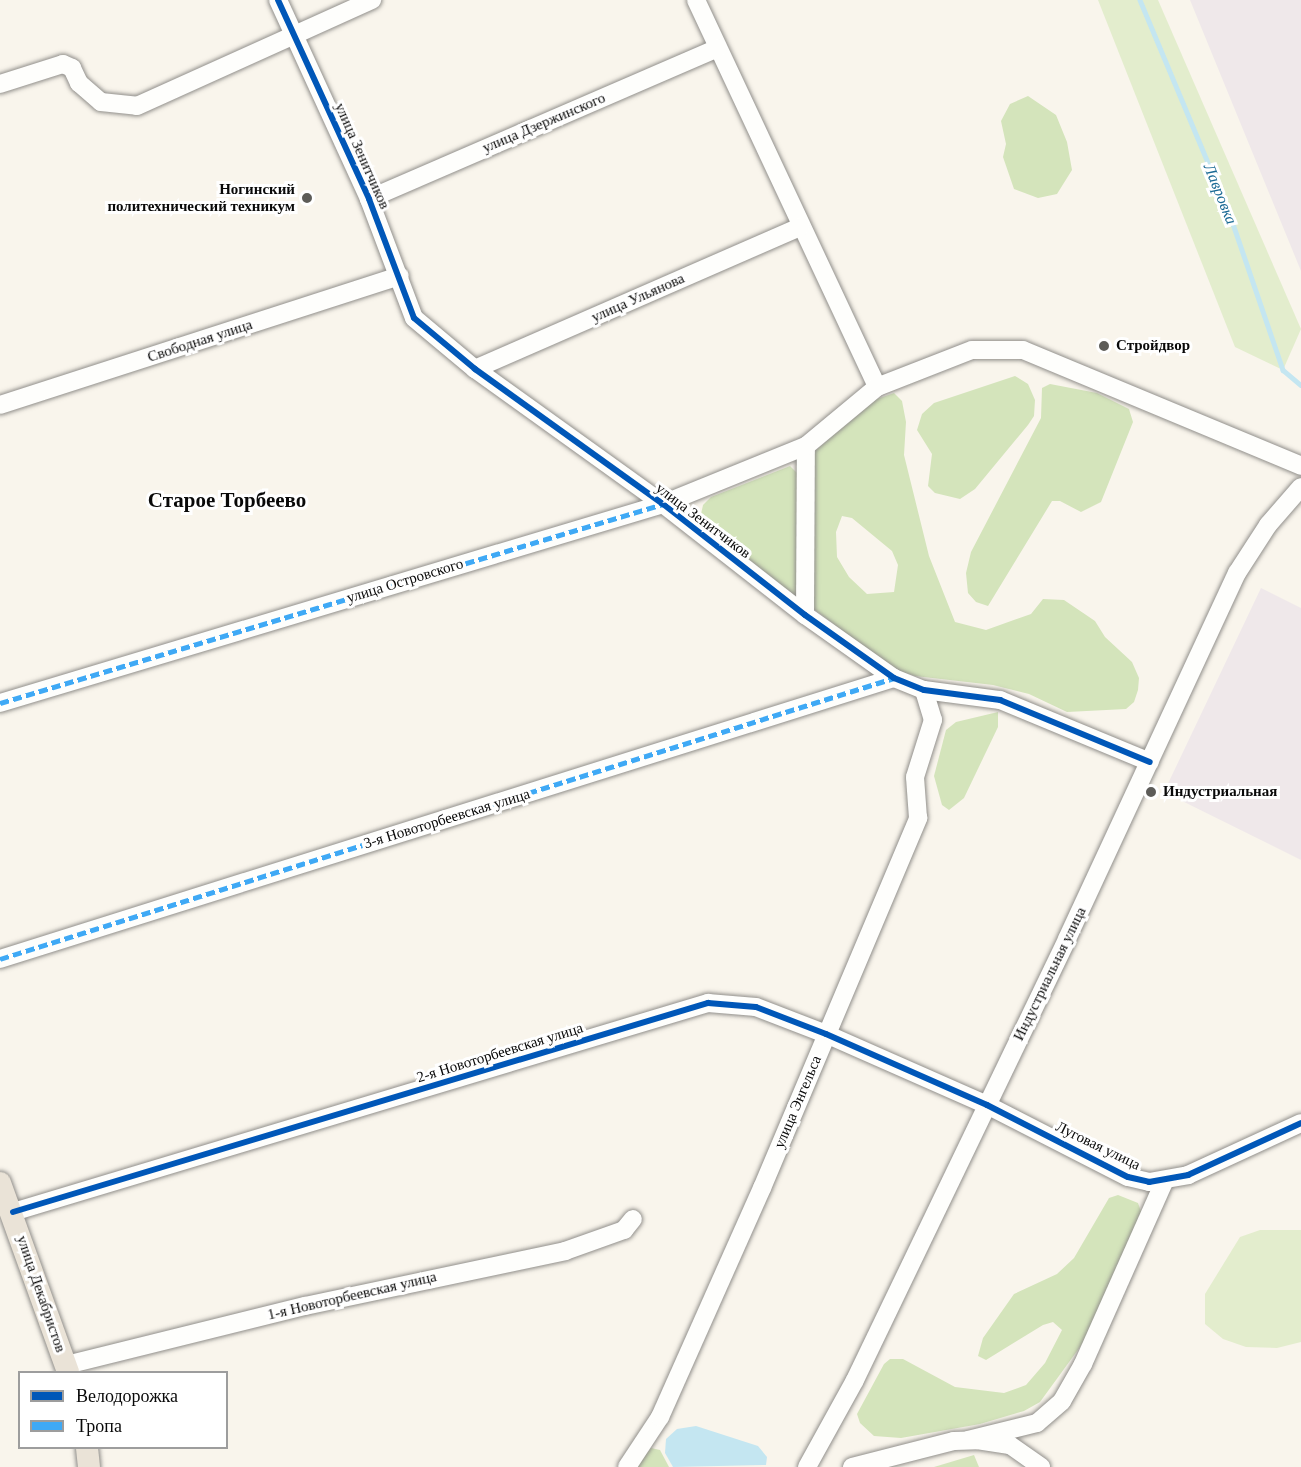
<!DOCTYPE html>
<html>
<head>
<meta charset="utf-8">
<style>
	body { margin:0 }
	#map { position:relative; width:1301px; height:1467px; overflow:hidden; background:#f9f5ec; font-family:"Times New Roman",serif }
	div>[style] { position:absolute }
	.industrial>* { inset:0; background:#efe8ea }
	.green>* { inset:0; background:#e3edcd }
	.forest>* { inset:0; background:#d4e4bb }
	.water>* { inset:0; background:#c4e6f1 }
	.stream>* { height:4.5px; margin:-2.25px; padding:0 2.25px; transform-origin:2.25px; border-radius:2.25px; background:#c4e6f1 }
	.roads { filter:drop-shadow(0 0 2px #918f8b) drop-shadow(0 0 2px #918f8b) }
	.minor>* { height:18px; margin:-9px; padding:0 9px; transform-origin:9px; border-radius:9px; background:#fefefc }
	.major>* { height:22px; margin:-11px; padding:0 11px; transform-origin:11px; border-radius:11px; background:#eae3d7 }
	.quiet>* { height:4.5px; margin-top:-2.25px; transform-origin:0; background:repeating-linear-gradient(90deg,#3fa9f5 0 9px,transparent 0 13.5px) }
	.cycleway>* { height:6px; margin:-3px; padding:0 3px; transform-origin:3px; border-radius:3px; background:#0057b8 }
	.dots>* { width:16px; height:16px; translate:-50% -50%; box-sizing:border-box; border:3px solid #fff; border-radius:50% }
	span { translate:-50% -50%; white-space:nowrap; text-align:center; line-height:1.15; -webkit-text-stroke:6px #fff; paint-order:stroke }
	.street-label { font-size:15px; color:#090909 }
	.poi-label { font-size:15px; color:#090909; font-weight:700 }
	.right { translate:-100% -50%; text-align:right }
	.left { translate:0 -50%; text-align:left }
	.water-label { font-size:16px; color:#196994; font-style:italic }
	.district-label { font-size:21px; color:#090909; font-weight:700 }
	.legend { position:absolute; left:18px; top:1371px; width:210px; height:78px; box-sizing:border-box; background:#fff; border:2px solid #9d9d9d; margin:0; padding:8px 10px; list-style:none; font-size:18px; color:#090909 }
	.legend li { display:flex; align-items:center; gap:12px; height:30px }
	.legend b { width:30px; border:2px solid #9d9d9d }
</style>
</head>
<body>
<div id="map">
	<div class="industrial">
		<i style="clip-path:polygon(1190px 0,1301px 0,1301px 271px)"></i>
		<i style="clip-path:polygon(1261px 588px,1301px 608px,1301px 860px,1164px 792px)"></i>
	</div>
	<div class="green">
		<i style="clip-path:polygon(1098px 0,1158px 0,1301px 329px,1283px 370px,1235px 347px)"></i>
		<i style="clip-path:polygon(1260px 1230px,1301px 1230px,1301px 1342px,1277px 1348px,1246px 1347px,1223px 1339px,1205px 1324px,1205px 1294px,1240px 1237px)"></i>
	</div>
	<div class="forest">
		<i style="clip-path:polygon(1028px 96px,1056px 115px,1067px 142px,1072px 170px,1057px 194px,1038px 198px,1014px 189px,1003px 157px,1006px 144px,1001px 121px,1010px 104px)"></i>
		<i style="clip-path:polygon(1015px 376px,1028px 384px,1035px 400px,1034px 416px,1028px 425px,975px 489px,960px 499px,935px 493px,928px 486px,932px 454px,917px 430px,922px 414px,934px 403px)"></i>
		<i style="clip-path:polygon(1050px 384px,1097px 393px,1129px 409px,1133px 422px,1101px 502px,1081px 512px,1060px 501px,1052px 501px,988px 606px,976px 602px,968px 593px,966px 573px,971px 552px,1041px 418px,1042px 388px)"></i>
		<i style="clip-path:polygon(evenodd,894px 393px,902px 401px,906px 422px,904px 455px,929px 556px,955px 622px,986px 630px,1031px 614px,1043px 599px,1064px 600px,1095px 621px,1105px 637px,1132px 662px,1139px 678px,1138px 690px,1134px 702px,1126px 709px,1067px 712px,1029px 694px,993px 685px,915px 676px,893px 669px,810px 606px,812px 461px,816px 450px,877px 399px,894px 393px,842px 516px,852px 518px,892px 551px,898px 565px,894px 592px,867px 594px,849px 577px,837px 557px,836px 532px,842px 516px)"></i>
		<i style="clip-path:polygon(790px 466px,799px 475px,801px 591px,796px 599px,706px 528px,700px 519px,703px 505px,711px 497px)"></i>
		<i style="clip-path:polygon(998px 712px,998px 727px,964px 798px,949px 810px,942px 805px,934px 776px,946px 730px,956px 722px)"></i>
		<i style="clip-path:polygon(1118px 1195px,1138px 1203px,1143px 1217px,1088px 1336px,1040px 1402px,1024px 1411px,980px 1424px,901px 1438px,874px 1436px,860px 1423px,857px 1414px,884px 1364px,890px 1359px,903px 1359px,955px 1387px,1004px 1393px,1026px 1385px,1045px 1363px,1062px 1330px,1053px 1322px,1043px 1325px,986px 1360px,978px 1356px,983px 1338px,1014px 1294px,1057px 1274px,1074px 1258px,1109px 1198px)"></i>
		<i style="clip-path:polygon(651px 1448px,660px 1450px,669px 1467px,636px 1467px)"></i>
		<i style="clip-path:polygon(974px 1455px,979px 1467px,934px 1467px)"></i>
	</div>
	<div class="water">
		<i style="clip-path:polygon(696px 1426px,758px 1446px,767px 1457px,766px 1465px,673px 1467px,665px 1453px,666px 1439px,677px 1429px)"></i>
	</div>
	<div class="stream">
		<i style="left:1140px;top:0;width:233px;rotate:67.3deg"></i>
		<i style="left:1230px;top:215px;width:164px;rotate:71.1deg"></i>
		<i style="left:1283px;top:370px;width:23px;rotate:40deg"></i>
	</div>
	<div class="roads">
		<div class="minor">
			<i style="left:278px;top:0;width:219px;rotate:65.4deg"></i>
			<i style="left:369px;top:199px;width:127px;rotate:69.3deg"></i>
			<i style="left:414px;top:318px;width:80px;rotate:39.9deg"></i>
			<i style="left:475px;top:369px;width:231px;rotate:35.7deg"></i>
			<i style="left:663px;top:504px;width:180px;rotate:38deg"></i>
			<i style="left:805px;top:615px;width:109px;rotate:35.3deg"></i>
			<i style="left:894px;top:678px;width:32px;rotate:22deg"></i>
			<i style="left:924px;top:690px;width:77px;rotate:7.5deg"></i>
			<i style="left:1000px;top:700px;width:162px;rotate:22.5deg"></i>
			<i style="left:696px;top:0;width:427px;rotate:64.9deg"></i>
			<i style="left:0;top:84px;width:66px;rotate:-17.6deg"></i>
			<i style="left:63px;top:64px;width:10px;rotate:24deg"></i>
			<i style="left:72px;top:68px;width:17px;rotate:65deg"></i>
			<i style="left:79px;top:83px;width:29px;rotate:41deg"></i>
			<i style="left:101px;top:102px;width:36px;rotate:6deg"></i>
			<i style="left:137px;top:106px;width:258px;rotate:-24.3deg"></i>
			<i style="left:369px;top:199px;width:380px;rotate:-23.4deg"></i>
			<i style="left:475px;top:369px;width:355px;rotate:-23.6deg"></i>
			<i style="left:0;top:405px;width:420px;rotate:-17.9deg"></i>
			<i style="left:805px;top:615px;width:169px;rotate:-89.7deg"></i>
			<i style="left:806px;top:446px;width:92px;rotate:-39.7deg"></i>
			<i style="left:877px;top:387px;width:102px;rotate:-21.3deg"></i>
			<i style="left:972px;top:350px;width:51px"></i>
			<i style="left:1023px;top:350px;width:301px;rotate:22.6deg"></i>
			<i style="left:0;top:703px;width:692px;rotate:-16.71deg"></i>
			<i style="left:663px;top:504px;width:154px;rotate:-22.1deg"></i>
			<i style="left:0;top:959px;width:937px;rotate:-17.45deg"></i>
			<i style="left:13px;top:1212px;width:726px;rotate:-16.74deg"></i>
			<i style="left:708px;top:1003px;width:48px;rotate:4.8deg"></i>
			<i style="left:756px;top:1007px;width:75px;rotate:21.1deg"></i>
			<i style="left:826px;top:1034px;width:176px;rotate:23.8deg"></i>
			<i style="left:987px;top:1105px;width:158px;rotate:27.1deg"></i>
			<i style="left:1128px;top:1177px;width:22px;rotate:13deg"></i>
			<i style="left:1149px;top:1182px;width:40px;rotate:-10deg"></i>
			<i style="left:1188px;top:1175px;width:124px;rotate:-24.7deg"></i>
			<i style="left:66px;top:1365px;width:246px;rotate:-13.9deg"></i>
			<i style="left:305px;top:1306px;width:266px;rotate:-11.9deg"></i>
			<i style="left:565px;top:1251px;width:63px;rotate:-19.6deg"></i>
			<i style="left:624px;top:1230px;width:14px;rotate:-51deg"></i>
			<i style="left:968px;top:1440px;width:71px;rotate:-13.8deg"></i>
			<i style="left:1037px;top:1423px;width:33px;rotate:-41deg"></i>
			<i style="left:1062px;top:1401px;width:43px;rotate:-60.4deg"></i>
			<i style="left:1083px;top:1364px;width:201px;rotate:-66deg"></i>
			<i style="left:627px;top:1467px;width:60px;rotate:-56.6deg"></i>
			<i style="left:660px;top:1417px;width:251px;rotate:-66deg"></i>
			<i style="left:762px;top:1188px;width:402px;rotate:-67.1deg"></i>
			<i style="left:918px;top:818px;width:41px;rotate:-94.2deg"></i>
			<i style="left:915px;top:777px;width:60px;rotate:-72.5deg"></i>
			<i style="left:933px;top:720px;width:31px;rotate:-107deg"></i>
			<i style="left:807px;top:1467px;width:99px;rotate:-61.1deg"></i>
			<i style="left:855px;top:1380px;width:489px;rotate:-64.3deg"></i>
			<i style="left:1067px;top:939px;width:404px;rotate:-65.1deg"></i>
			<i style="left:1237px;top:573px;width:57px;rotate:-57.1deg"></i>
			<i style="left:1268px;top:525px;width:50px;rotate:-49deg"></i>
			<i style="left:852px;top:1467px;width:105px;rotate:-14.3deg"></i>
			<i style="left:954px;top:1441px;width:23px;rotate:-2deg"></i>
			<i style="left:977px;top:1440px;width:33px;rotate:9deg"></i>
			<i style="left:1010px;top:1445px;width:38px;rotate:35deg"></i>
		</div>
		<div class="major">
			<i style="left:0;top:1183px;width:201px;rotate:70.2deg"></i>
			<i style="left:87px;top:1448px;width:19px;rotate:84deg"></i>
		</div>
	</div>
	<div class="quiet">
		<i style="left:0;top:703px;width:692px;rotate:-16.71deg"></i>
		<i style="left:0;top:959px;width:937px;rotate:-17.45deg"></i>
	</div>
	<div class="cycleway">
		<i style="left:278px;top:0;width:219px;rotate:65.4deg"></i>
		<i style="left:369px;top:199px;width:127px;rotate:69.3deg"></i>
		<i style="left:414px;top:318px;width:80px;rotate:39.9deg"></i>
		<i style="left:475px;top:369px;width:231px;rotate:35.7deg"></i>
		<i style="left:663px;top:504px;width:180px;rotate:38deg"></i>
		<i style="left:805px;top:615px;width:109px;rotate:35.3deg"></i>
		<i style="left:894px;top:678px;width:32px;rotate:22deg"></i>
		<i style="left:924px;top:690px;width:77px;rotate:7.5deg"></i>
		<i style="left:1000px;top:700px;width:162px;rotate:22.5deg"></i>
		<i style="left:13px;top:1212px;width:726px;rotate:-16.74deg"></i>
		<i style="left:708px;top:1003px;width:48px;rotate:4.8deg"></i>
		<i style="left:756px;top:1007px;width:75px;rotate:21.1deg"></i>
		<i style="left:826px;top:1034px;width:176px;rotate:23.8deg"></i>
		<i style="left:987px;top:1105px;width:158px;rotate:27.1deg"></i>
		<i style="left:1128px;top:1177px;width:22px;rotate:13deg"></i>
		<i style="left:1149px;top:1182px;width:40px;rotate:-10deg"></i>
		<i style="left:1188px;top:1175px;width:124px;rotate:-24.7deg"></i>
	</div>
	<div class="dots">
		<i style="left:307px;top:198px;background:#5d5c58"></i>
		<i style="left:1104px;top:346px;background:#5d5c58"></i>
		<i style="left:1151px;top:792px;background:#5d5c58"></i>
	</div>
	<div class="street-label">
		<span style="left:544px;top:123px;rotate:-23deg">улица Дзержинского</span>
		<span style="left:362px;top:156px;rotate:66deg">улица Зенитчиков</span>
		<span style="left:638px;top:298px;rotate:-24deg">улица Ульянова</span>
		<span style="left:200px;top:341px;rotate:-18deg">Свободная улица</span>
		<span style="left:703px;top:521px;rotate:37deg">улица Зенитчиков</span>
		<span style="left:405px;top:581px;rotate:-17deg">улица Островского</span>
		<span style="left:447px;top:819px;rotate:-17deg">3-я Новоторбеевская улица</span>
		<span style="left:1050px;top:974px;rotate:-64deg">Индустриальная улица</span>
		<span style="left:500px;top:1053px;rotate:-17deg">2-я Новоторбеевская улица</span>
		<span style="left:798px;top:1102px;rotate:-67deg">улица Энгельса</span>
		<span style="left:1098px;top:1146px;rotate:26deg">Луговая улица</span>
		<span style="left:41px;top:1294px;rotate:71deg">улица Декабристов</span>
		<span style="left:352px;top:1296px;rotate:-13deg">1-я Новоторбеевская улица</span>
	</div>
	<div class="poi-label">
		<span class="right" style="left:295px;top:198px">Ногинский<br>политехнический техникум</span>
		<span class="left" style="left:1116px;top:346px">Стройдвор</span>
		<span class="left" style="left:1163px;top:792px">Индустриальная</span>
	</div>
	<div class="water-label">
		<span style="left:1220px;top:194px;rotate:68deg">Лавровка</span>
	</div>
	<div class="district-label">
		<span style="left:227px;top:500px">Старое Торбеево</span>
	</div>
	<ul class="legend">
	<li><b style="height:8px;background:#0057b8"></b>Велодорожка</li>
	<li><b style="height:8px;background:#3fa9f5"></b>Тропа</li>
	</ul>
</div>
</body>
</html>
